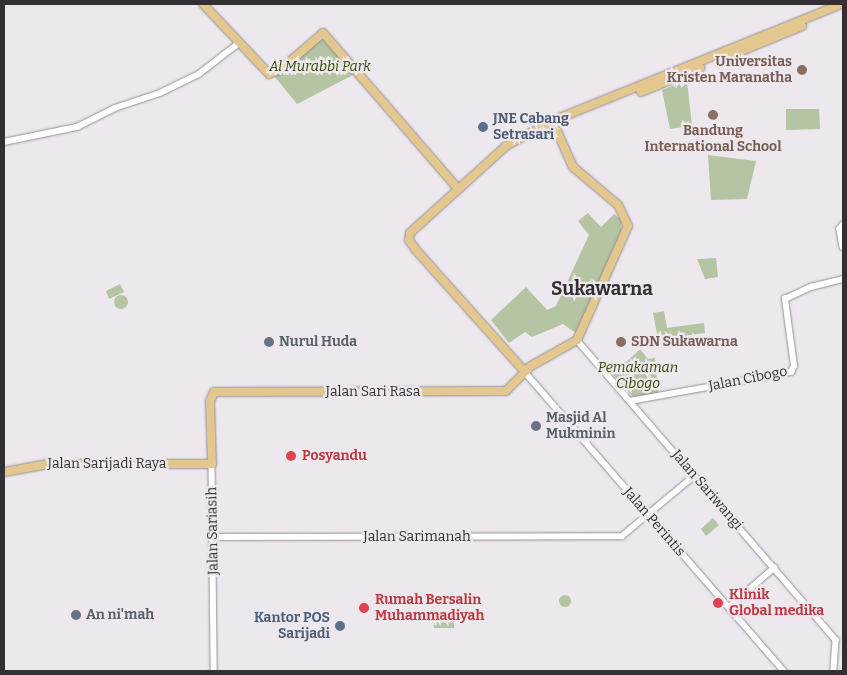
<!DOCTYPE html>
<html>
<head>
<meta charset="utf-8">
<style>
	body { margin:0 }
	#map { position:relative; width:847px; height:675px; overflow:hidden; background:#ede8ee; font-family:Bitter,serif }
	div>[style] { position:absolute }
	.green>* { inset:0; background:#b5c4a3 }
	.round { border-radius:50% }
	.roads { filter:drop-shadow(0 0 1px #948f94) drop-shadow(0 0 1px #948f94) }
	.minor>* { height:5.5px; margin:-2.75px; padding:0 2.75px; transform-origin:2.75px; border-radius:2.75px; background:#fff }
	.major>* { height:8px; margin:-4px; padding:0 4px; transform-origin:4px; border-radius:4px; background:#e3c78f }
	.dots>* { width:14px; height:14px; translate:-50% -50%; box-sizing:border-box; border:2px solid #ede8ee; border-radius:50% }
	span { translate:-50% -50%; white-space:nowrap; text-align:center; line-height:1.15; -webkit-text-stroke:4.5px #ede8ee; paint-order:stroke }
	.education-label { font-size:14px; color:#785e54; font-weight:700 }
	.right { translate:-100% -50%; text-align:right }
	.left { translate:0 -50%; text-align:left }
	.park-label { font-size:14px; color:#344b00; font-style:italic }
	.service-label { font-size:14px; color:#4e5e75; font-weight:700 }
	.worship-label { font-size:14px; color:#5b616d; font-weight:700 }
	.street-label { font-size:14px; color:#323032 }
	.health-label { font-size:14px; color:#be3a42; font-weight:700 }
	.district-label { font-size:19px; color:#323032; font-weight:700 }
	.frame { position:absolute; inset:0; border:5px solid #323032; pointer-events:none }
</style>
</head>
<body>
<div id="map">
	<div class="green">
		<i style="clip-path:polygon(323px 37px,355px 74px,297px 104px,275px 77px)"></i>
		<i style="clip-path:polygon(687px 81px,692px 126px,670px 129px,662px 90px)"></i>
		<i style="clip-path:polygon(786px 109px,819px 109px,820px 129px,786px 130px)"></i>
		<i style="clip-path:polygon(708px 155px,756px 161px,747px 199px,711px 200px)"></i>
		<i style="clip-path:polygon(588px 213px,601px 227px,614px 214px,622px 220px,621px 233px,577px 334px,563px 324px,532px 337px,525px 332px,509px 343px,491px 320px,526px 287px,547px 310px,556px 306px,589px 235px,578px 221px)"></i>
		<i style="clip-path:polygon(716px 258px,718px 277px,705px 279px,697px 259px)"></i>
		<i style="clip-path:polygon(120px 284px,124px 292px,109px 299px,106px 291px)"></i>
		<i class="round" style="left:114px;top:295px;width:14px;height:14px"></i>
		<i style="clip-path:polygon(664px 311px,667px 328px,704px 323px,705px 333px,669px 338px,669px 343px,659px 344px,653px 313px)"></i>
		<i style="clip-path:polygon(640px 349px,648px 359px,655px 358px,658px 393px,634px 398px,613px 375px)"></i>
		<i style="clip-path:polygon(713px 518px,719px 525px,706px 536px,701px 529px)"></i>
		<i class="round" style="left:559px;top:595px;width:12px;height:12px"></i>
		<i style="clip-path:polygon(433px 613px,454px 613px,454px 628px,434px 628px)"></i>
	</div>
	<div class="roads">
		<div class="minor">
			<i style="left:4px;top:142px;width:75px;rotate:-11.6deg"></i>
			<i style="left:77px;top:127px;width:42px;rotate:-26.6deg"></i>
			<i style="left:115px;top:108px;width:47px;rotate:-18.4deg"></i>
			<i style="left:160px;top:93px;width:43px;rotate:-26deg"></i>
			<i style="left:199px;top:74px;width:49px;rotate:-37.6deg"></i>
			<i style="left:843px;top:225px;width:5px;rotate:127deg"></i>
			<i style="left:840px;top:229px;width:18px;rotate:81deg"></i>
			<i style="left:577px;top:340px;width:396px;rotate:49.2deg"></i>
			<i style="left:836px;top:640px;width:31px;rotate:94deg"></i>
			<i style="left:525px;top:372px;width:396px;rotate:49.1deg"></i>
			<i style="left:630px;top:401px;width:164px;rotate:-10.2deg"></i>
			<i style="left:791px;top:372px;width:7px;rotate:-63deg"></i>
			<i style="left:794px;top:366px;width:68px;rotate:-97.7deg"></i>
			<i style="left:785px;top:299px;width:29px;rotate:-25deg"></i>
			<i style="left:811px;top:287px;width:33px;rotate:-14deg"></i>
			<i style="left:212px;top:464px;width:207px;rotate:89.4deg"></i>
			<i style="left:212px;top:537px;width:410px;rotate:-0.1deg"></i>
			<i style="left:622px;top:536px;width:94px;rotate:-39.8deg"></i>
			<i style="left:729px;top:607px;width:60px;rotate:-40.9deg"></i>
		</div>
		<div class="major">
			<i style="left:203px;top:4px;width:96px;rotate:46.7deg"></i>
			<i style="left:269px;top:74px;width:13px;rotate:-23deg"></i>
			<i style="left:281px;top:69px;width:55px;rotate:-40.6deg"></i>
			<i style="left:323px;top:33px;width:206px;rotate:49.1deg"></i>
			<i style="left:729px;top:56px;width:79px;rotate:-22.3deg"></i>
			<i style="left:641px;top:92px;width:64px;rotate:-22.1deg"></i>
			<i style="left:525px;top:372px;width:164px;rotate:-131.8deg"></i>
			<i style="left:416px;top:250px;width:12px;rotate:-125deg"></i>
			<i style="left:409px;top:240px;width:7px;rotate:-82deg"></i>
			<i style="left:410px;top:233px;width:130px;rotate:-42.2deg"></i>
			<i style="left:506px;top:146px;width:18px;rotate:-29deg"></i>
			<i style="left:522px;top:137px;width:45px;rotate:-26.6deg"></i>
			<i style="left:562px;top:117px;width:302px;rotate:-22deg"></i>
			<i style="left:4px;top:472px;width:45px;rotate:-10.3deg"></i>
			<i style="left:48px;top:464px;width:164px"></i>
			<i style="left:212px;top:464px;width:63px;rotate:-91.8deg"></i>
			<i style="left:210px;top:401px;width:10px;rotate:-66deg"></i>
			<i style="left:214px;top:392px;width:292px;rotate:-0.2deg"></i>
			<i style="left:506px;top:391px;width:35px;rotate:-45deg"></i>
			<i style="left:531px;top:366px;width:53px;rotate:-29.5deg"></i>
			<i style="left:577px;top:340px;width:125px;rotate:-65.9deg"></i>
			<i style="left:628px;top:226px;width:23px;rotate:-115deg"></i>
			<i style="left:618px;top:205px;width:59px;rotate:-139.8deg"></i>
			<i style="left:573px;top:167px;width:39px;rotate:-114deg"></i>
			<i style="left:557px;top:131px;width:10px;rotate:-143deg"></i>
		</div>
	</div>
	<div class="dots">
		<i style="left:802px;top:70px;background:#8d6e63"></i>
		<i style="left:713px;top:115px;background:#8d6e63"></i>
		<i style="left:483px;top:127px;background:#5c6f8a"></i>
		<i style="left:269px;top:342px;background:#6b7280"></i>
		<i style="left:621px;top:342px;background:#8d6e63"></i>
		<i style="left:536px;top:426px;background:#6b7280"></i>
		<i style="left:291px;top:456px;background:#e0444e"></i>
		<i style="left:718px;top:603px;background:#e0444e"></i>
		<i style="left:364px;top:608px;background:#e0444e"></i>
		<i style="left:76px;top:615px;background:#6b7280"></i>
		<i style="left:340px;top:626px;background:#5c6f8a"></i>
	</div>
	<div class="education-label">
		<span class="right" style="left:792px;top:70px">Universitas<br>Kristen Maranatha</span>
		<span style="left:713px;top:139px">Bandung<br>International School</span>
		<span class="left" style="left:631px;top:342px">SDN Sukawarna</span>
	</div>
	<div class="park-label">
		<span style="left:320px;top:67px">Al Murabbi Park</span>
		<span style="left:638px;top:376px">Pemakaman<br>Cibogo</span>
	</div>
	<div class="service-label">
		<span class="left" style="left:493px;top:127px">JNE Cabang<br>Setrasari</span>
		<span class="right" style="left:330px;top:626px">Kantor POS<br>Sarijadi</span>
	</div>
	<div class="worship-label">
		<span class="left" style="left:279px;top:342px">Nurul Huda</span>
		<span class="left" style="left:546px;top:426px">Masjid Al<br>Mukminin</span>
		<span class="left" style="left:86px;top:615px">An ni'mah</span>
	</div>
	<div class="street-label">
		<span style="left:748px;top:379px;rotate:-11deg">Jalan Cibogo</span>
		<span style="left:373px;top:392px">Jalan Sari Rasa</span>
		<span style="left:107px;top:464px">Jalan Sarijadi Raya</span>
		<span style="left:707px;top:490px;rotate:49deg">Jalan Sariwangi</span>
		<span style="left:654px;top:522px;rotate:49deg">Jalan Perintis</span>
		<span style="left:213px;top:531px;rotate:-91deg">Jalan Sariasih</span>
		<span style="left:417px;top:537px">Jalan Sarimanah</span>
	</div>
	<div class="health-label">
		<span class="left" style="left:302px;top:456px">Posyandu</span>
		<span class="left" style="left:729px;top:603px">Klinik<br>Global medika</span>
		<span class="left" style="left:375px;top:608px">Rumah Bersalin<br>Muhammadiyah</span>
	</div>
	<div class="district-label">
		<span style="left:602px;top:289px">Sukawarna</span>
	</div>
	<div class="frame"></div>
</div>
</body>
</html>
